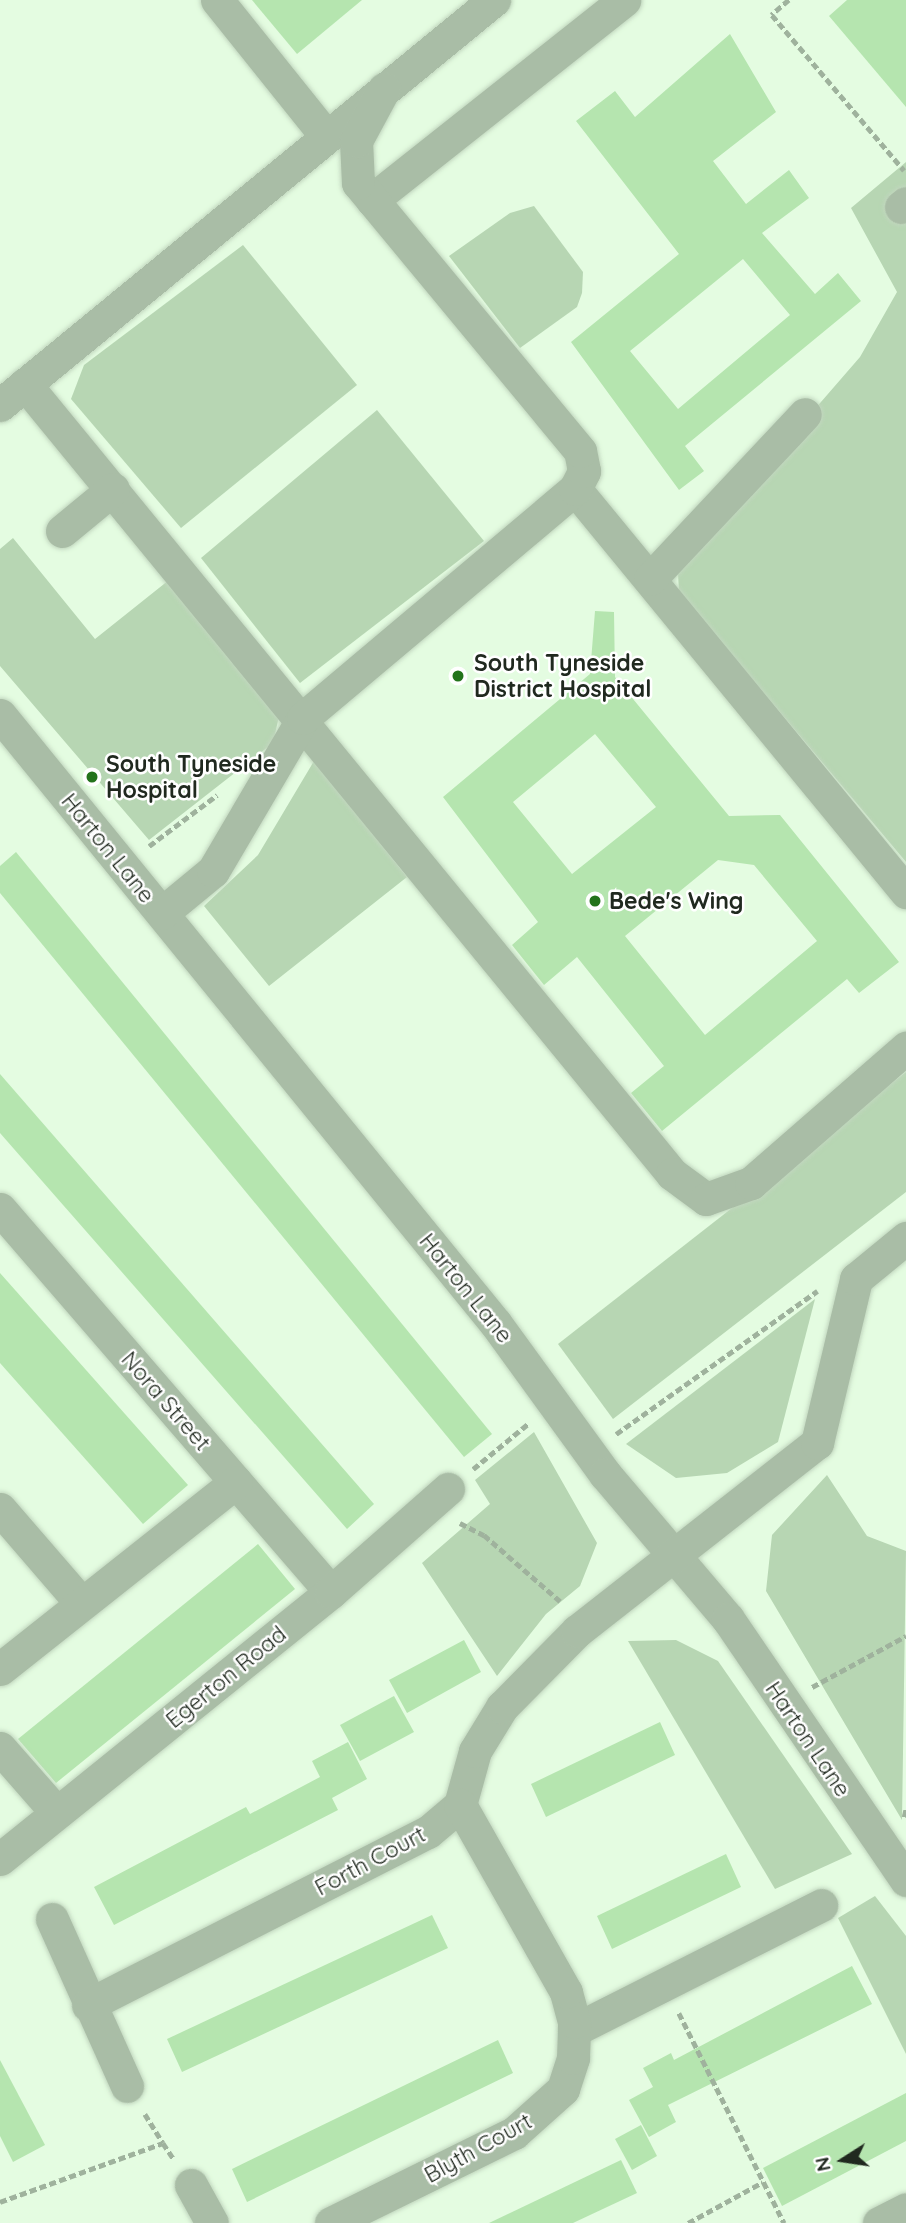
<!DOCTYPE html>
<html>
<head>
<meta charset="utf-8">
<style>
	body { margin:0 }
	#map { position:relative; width:906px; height:2223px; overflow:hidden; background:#e4fce1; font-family:Quicksand,sans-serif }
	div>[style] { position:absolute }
	.green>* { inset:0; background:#b7d6b3 }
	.building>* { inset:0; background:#b5e5af }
	.path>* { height:4.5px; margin-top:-2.25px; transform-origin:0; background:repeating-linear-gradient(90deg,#9fb29d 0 7px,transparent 0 10.5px) }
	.roads { filter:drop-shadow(0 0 2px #c1d6be) drop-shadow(0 0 2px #c1d6be) }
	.minor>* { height:33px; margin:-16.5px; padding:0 16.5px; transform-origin:16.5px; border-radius:16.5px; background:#a9bda6 }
	.dots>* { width:19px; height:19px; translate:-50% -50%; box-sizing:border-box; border:4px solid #fff; border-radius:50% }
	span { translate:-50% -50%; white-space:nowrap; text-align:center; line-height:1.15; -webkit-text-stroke:5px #fff; paint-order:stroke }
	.poi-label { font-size:23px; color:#20291f; font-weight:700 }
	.left { translate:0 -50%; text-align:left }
	.street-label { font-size:23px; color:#20291f }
	.north { position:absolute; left:808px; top:2125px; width:70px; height:70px; -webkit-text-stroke:5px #fff; paint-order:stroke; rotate:258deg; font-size:19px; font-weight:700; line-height:28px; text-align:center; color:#20291f }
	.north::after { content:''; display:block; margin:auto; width:24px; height:32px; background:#20291f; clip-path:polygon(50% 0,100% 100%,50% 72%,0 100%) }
</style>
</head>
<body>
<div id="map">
	<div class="green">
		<i style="clip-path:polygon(906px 162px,906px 862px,679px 592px,678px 574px,689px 554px,860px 357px,897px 292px,851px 208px)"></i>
		<i style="clip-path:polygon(534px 206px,583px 272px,582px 293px,577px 307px,520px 348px,449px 256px,510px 213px)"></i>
		<i style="clip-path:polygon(243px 245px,357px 385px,181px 528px,71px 399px,84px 365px)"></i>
		<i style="clip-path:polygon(377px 410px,484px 541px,300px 683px,201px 558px)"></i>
		<i style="clip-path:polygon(13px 538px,95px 639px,169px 580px,280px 712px,273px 743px,149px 840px,0 666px,0 549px)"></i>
		<i style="clip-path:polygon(314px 761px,407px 877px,269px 986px,204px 906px,258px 855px)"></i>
		<i style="clip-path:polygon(906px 1072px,906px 1192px,613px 1419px,558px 1344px)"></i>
		<i style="clip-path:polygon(815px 1299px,778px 1442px,727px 1473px,676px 1478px,626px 1444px)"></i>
		<i style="clip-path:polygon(534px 1432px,597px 1543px,580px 1586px,546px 1614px,497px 1676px,422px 1563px,490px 1504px,475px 1480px)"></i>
		<i style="clip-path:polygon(827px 1475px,867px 1536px,906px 1551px,902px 1820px,766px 1591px,772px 1535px)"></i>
		<i style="clip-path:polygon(676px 1640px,718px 1661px,852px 1854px,775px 1889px,628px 1641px)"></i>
		<i style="clip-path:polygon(875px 1896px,906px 1936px,906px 2054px,838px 1918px)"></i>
	</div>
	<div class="building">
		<i style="clip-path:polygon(252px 0,362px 0,297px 54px)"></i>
		<i style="clip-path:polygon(847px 0,906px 0,906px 107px,829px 16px)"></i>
		<i style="clip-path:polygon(evenodd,730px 34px,776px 112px,713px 161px,746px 204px,789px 170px,809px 198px,762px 233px,815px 294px,838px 273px,861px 301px,685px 446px,704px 471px,679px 490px,571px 342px,679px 254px,576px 121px,615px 91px,635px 117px,730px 34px,743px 259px,790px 315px,678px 409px,630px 351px,743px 259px)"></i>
		<i style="clip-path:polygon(evenodd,595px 611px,614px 612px,615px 677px,729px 816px,780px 815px,899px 962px,859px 993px,847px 979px,662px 1131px,631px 1093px,664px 1066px,577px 957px,544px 985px,512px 945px,538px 922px,443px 797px,590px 674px,595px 611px,595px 734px,656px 807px,572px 874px,513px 802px,595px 734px,595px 611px,718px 860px,754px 865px,817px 941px,705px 1035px,625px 936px,718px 860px)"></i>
		<i style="clip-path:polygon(16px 852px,492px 1434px,464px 1457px,0 893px,0 866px)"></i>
		<i style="clip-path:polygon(0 1074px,374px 1504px,347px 1529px,0 1133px)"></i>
		<i style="clip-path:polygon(0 1273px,188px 1485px,143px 1524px,0 1363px)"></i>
		<i style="clip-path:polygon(258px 1544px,295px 1589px,56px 1783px,18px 1739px)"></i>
		<i style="clip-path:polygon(464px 1640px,481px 1672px,407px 1713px,389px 1680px)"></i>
		<i style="clip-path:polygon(394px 1696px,414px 1732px,360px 1761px,340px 1725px)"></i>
		<i style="clip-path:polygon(660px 1722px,675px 1755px,546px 1817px,531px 1784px)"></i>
		<i style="clip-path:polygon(348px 1742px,367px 1779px,332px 1798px,338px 1810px,114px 1925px,94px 1887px,246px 1807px,250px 1814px,320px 1777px,312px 1761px)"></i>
		<i style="clip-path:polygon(726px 1854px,741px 1887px,612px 1949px,597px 1916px)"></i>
		<i style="clip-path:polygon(432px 1915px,448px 1948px,182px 2072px,167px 2039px)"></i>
		<i style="clip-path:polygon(852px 1966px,872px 2004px,668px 2105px,676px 2122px,649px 2137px,629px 2100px,653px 2087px,643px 2068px,671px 2053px,674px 2060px)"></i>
		<i style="clip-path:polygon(498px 2040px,513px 2073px,247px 2202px,232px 2169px)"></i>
		<i style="clip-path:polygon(0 2060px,45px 2145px,13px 2162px,0 2136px)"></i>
		<i style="clip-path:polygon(906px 2093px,906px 2141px,782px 2206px,763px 2168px)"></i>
		<i style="clip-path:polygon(641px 2125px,657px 2156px,632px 2170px,615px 2139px)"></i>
		<i style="clip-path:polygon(621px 2160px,637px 2193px,573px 2223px,489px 2223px)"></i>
	</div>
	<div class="path">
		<i style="left:789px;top:0;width:23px;rotate:139deg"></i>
		<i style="left:772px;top:15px;width:204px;rotate:49.6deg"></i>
		<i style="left:149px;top:846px;width:85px;rotate:-36.9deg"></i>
		<i style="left:616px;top:1434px;width:247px;rotate:-35.4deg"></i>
		<i style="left:473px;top:1469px;width:72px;rotate:-39.4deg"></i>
		<i style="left:460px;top:1523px;width:27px;rotate:27deg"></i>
		<i style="left:484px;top:1535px;width:101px;rotate:41deg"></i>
		<i style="left:812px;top:1687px;width:107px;rotate:-28.5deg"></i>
		<i style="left:904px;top:1817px;width:9px;rotate:-77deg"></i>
		<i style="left:679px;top:2013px;width:235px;rotate:63.4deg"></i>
		<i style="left:145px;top:2114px;width:34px;rotate:58deg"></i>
		<i style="left:0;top:2202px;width:173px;rotate:-19.9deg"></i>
		<i style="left:163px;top:2143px;width:18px;rotate:56deg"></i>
		<i style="left:688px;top:2223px;width:85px;rotate:-28.7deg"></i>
	</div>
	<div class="roads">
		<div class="minor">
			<i style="left:217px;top:0;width:174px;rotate:51.3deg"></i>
			<i style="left:372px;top:200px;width:322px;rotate:-38.4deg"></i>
			<i style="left:901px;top:207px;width:6px;rotate:-39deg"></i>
			<i style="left:25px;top:384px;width:1021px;rotate:50.68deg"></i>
			<i style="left:672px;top:1174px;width:42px;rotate:36.3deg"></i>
			<i style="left:706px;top:1199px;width:48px;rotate:-19.6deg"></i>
			<i style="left:751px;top:1183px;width:206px;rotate:-41.1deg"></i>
			<i style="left:0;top:405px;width:639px;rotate:-39.35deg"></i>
			<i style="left:575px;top:489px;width:522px;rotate:50.6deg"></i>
			<i style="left:62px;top:531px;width:66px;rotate:-39.5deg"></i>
			<i style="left:650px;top:579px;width:226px;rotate:-46.8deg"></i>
			<i style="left:0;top:715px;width:785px;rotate:50.84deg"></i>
			<i style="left:496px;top:1324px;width:185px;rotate:54deg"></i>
			<i style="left:605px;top:1474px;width:190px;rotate:49.7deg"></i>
			<i style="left:728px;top:1619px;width:316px;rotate:55.7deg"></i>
			<i style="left:162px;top:913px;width:66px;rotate:-39.5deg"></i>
			<i style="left:213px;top:871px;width:178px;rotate:-59.5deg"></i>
			<i style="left:303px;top:718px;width:356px;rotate:-40.1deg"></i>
			<i style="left:575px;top:489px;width:20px;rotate:-63deg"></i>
			<i style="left:584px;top:471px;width:20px;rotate:-101deg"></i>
			<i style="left:580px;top:451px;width:348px;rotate:-129.6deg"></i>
			<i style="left:358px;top:183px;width:42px;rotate:-92.7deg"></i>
			<i style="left:356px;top:141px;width:59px;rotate:-61.7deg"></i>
			<i style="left:0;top:1209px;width:506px;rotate:49.17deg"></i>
			<i style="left:0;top:1509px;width:125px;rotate:49.2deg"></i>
			<i style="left:0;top:1669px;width:301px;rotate:-38.4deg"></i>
			<i style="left:0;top:1748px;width:86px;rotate:48.8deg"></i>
			<i style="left:0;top:1859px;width:425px;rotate:-38.9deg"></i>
			<i style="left:331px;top:1592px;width:156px;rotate:-41.4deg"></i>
			<i style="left:52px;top:1919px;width:183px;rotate:65.8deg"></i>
			<i style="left:88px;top:2005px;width:381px;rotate:-27deg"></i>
			<i style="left:428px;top:1832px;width:42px;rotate:-40.2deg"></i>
			<i style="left:460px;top:1805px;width:56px;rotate:-74.5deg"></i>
			<i style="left:475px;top:1751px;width:52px;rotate:-58.5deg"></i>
			<i style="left:502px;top:1707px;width:107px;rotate:-45.4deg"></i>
			<i style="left:577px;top:1631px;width:305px;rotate:-38.1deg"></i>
			<i style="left:817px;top:1443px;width:169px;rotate:-76.6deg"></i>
			<i style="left:856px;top:1279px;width:65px;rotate:-39.4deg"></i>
			<i style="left:574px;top:2030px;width:277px;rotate:-26.8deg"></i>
			<i style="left:191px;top:2185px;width:43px;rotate:61.1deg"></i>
			<i style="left:331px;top:2223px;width:204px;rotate:-26.2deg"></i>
			<i style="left:514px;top:2133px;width:66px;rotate:-41.9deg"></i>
			<i style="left:563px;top:2089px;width:33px;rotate:-72deg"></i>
			<i style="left:573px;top:2058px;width:36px;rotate:-88deg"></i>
			<i style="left:574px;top:2022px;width:31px;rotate:-105deg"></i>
			<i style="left:566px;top:1992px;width:215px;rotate:-119.5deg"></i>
			<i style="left:879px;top:2223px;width:30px;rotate:-27deg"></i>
		</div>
	</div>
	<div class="dots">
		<i style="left:458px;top:676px;background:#23731b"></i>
		<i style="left:92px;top:777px;background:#23731b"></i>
		<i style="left:595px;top:901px;background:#23731b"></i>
	</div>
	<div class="poi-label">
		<span class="left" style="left:474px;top:676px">South Tyneside<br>District Hospital</span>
		<span class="left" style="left:106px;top:777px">South Tyneside<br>Hospital</span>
		<span class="left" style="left:609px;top:901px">Bede's Wing</span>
	</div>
	<div class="street-label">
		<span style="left:108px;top:848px;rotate:51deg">Harton Lane</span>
		<span style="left:466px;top:1288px;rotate:51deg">Harton Lane</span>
		<span style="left:166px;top:1401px;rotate:49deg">Nora Street</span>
		<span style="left:226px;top:1677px;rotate:-39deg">Egerton Road</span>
		<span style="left:808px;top:1739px;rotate:56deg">Harton Lane</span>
		<span style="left:370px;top:1861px;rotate:-28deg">Forth Court</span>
		<span style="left:478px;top:2148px;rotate:-29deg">Blyth Court</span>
	</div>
	<div class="north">N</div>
</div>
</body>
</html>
